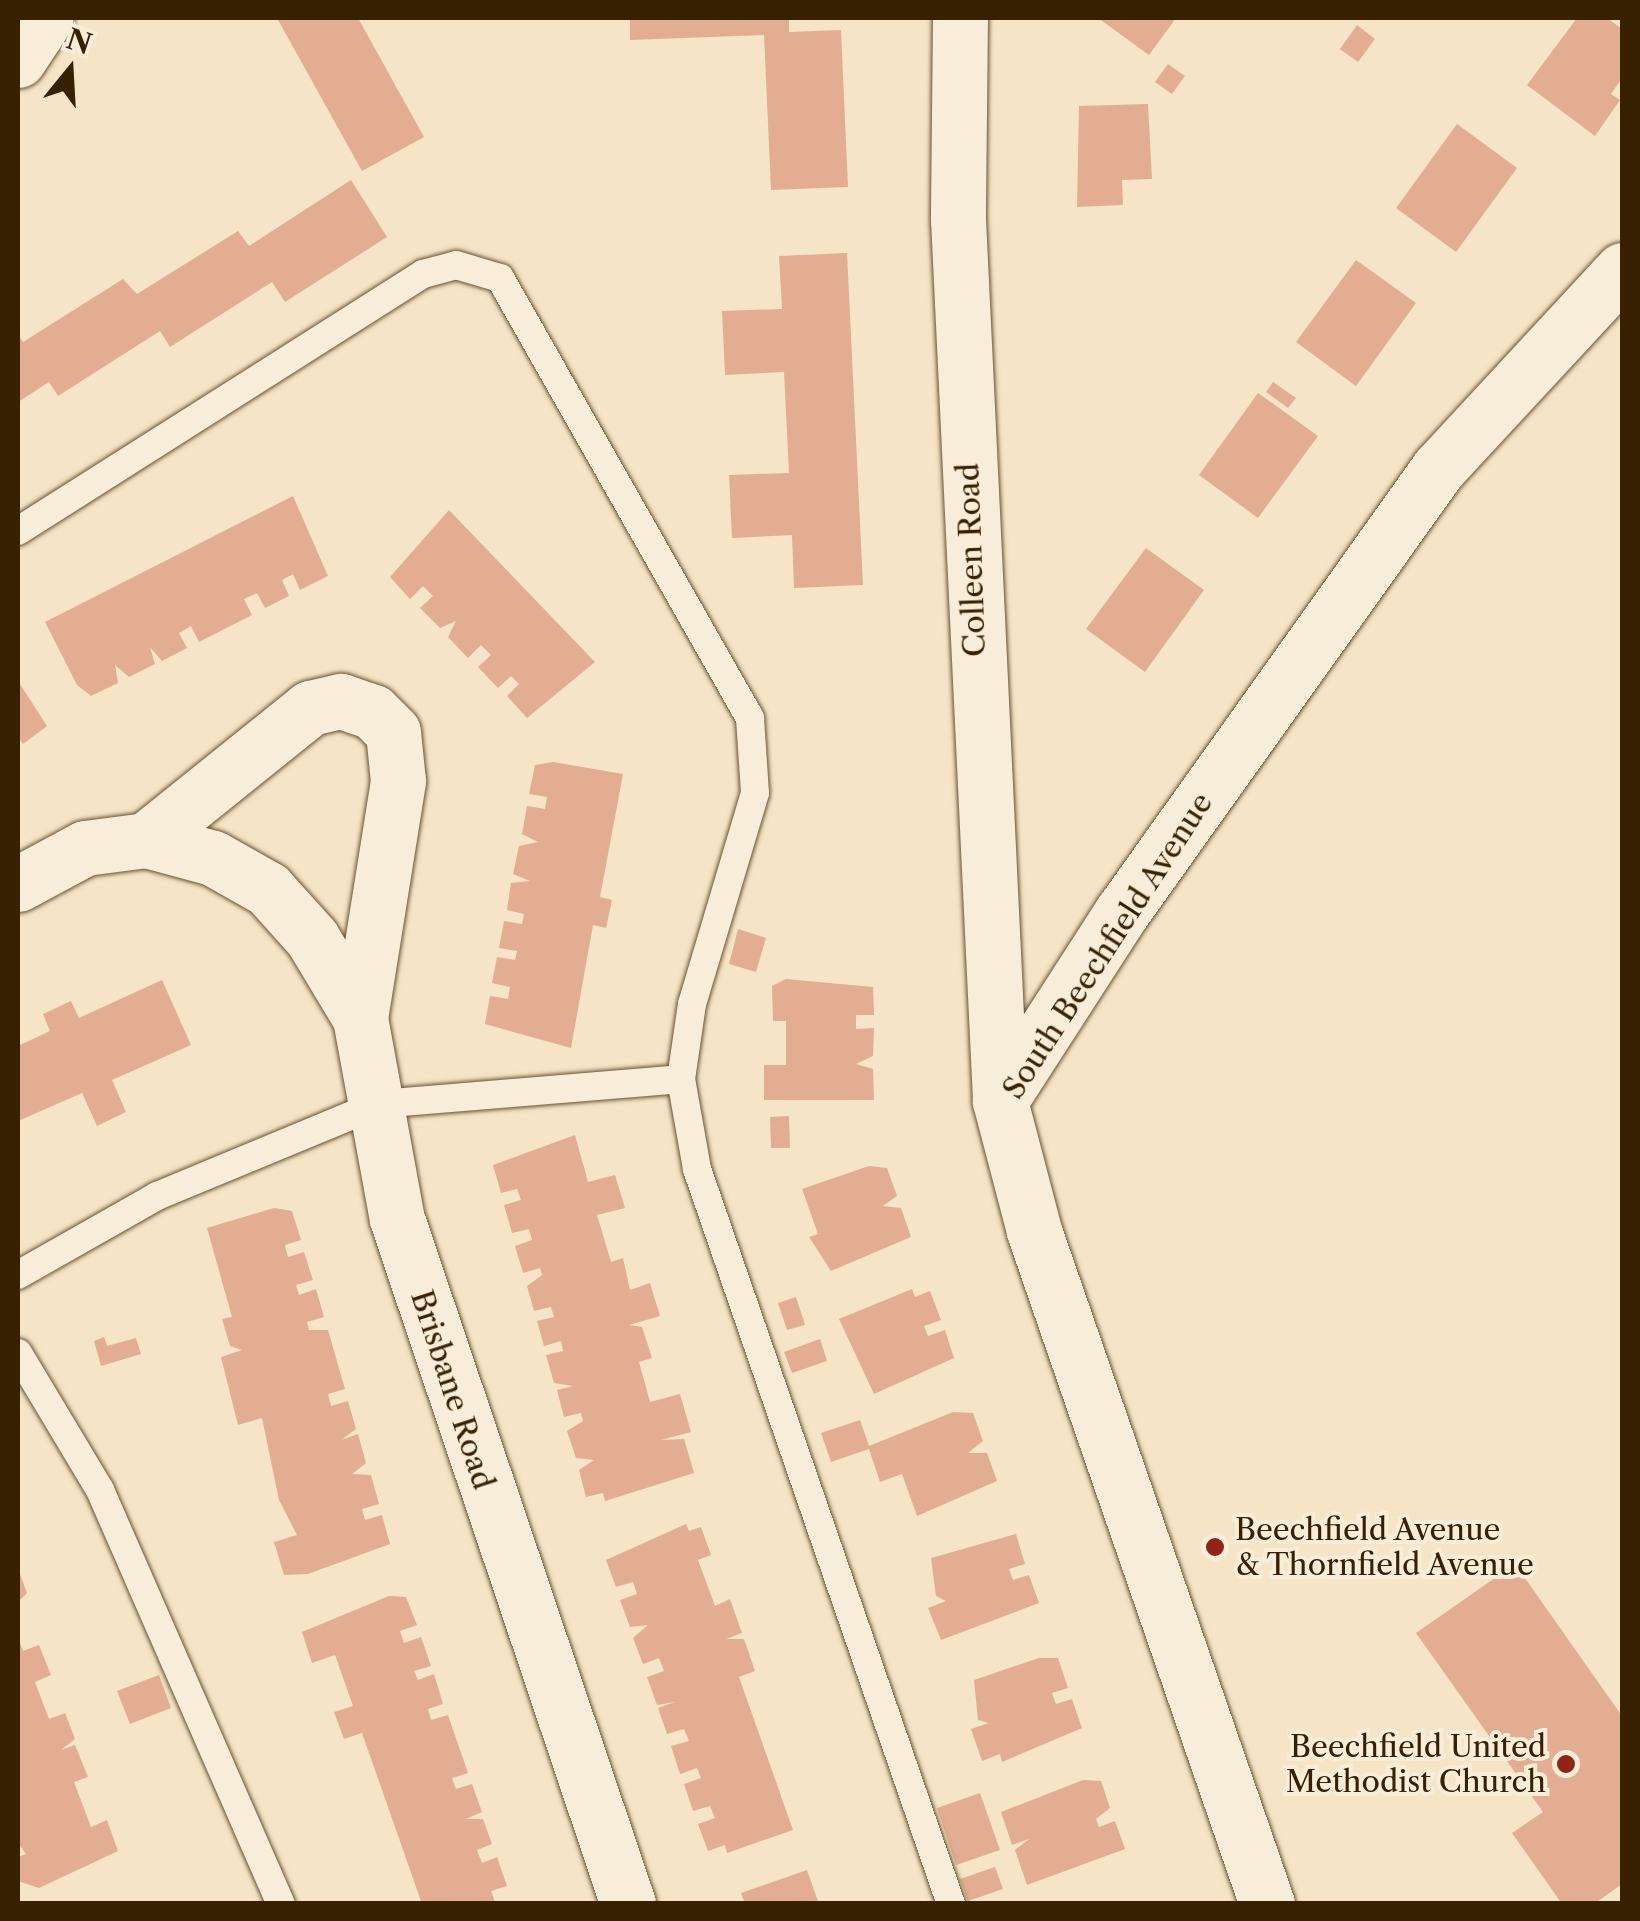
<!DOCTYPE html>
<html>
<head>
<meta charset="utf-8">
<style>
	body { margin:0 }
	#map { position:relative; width:1640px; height:1921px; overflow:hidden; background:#f5e4c5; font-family:"Libre Caslon Text",serif }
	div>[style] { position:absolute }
	.building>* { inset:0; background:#e3ad93 }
	.roads { filter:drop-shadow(0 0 2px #675231) drop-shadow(0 0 2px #675231) }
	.service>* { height:28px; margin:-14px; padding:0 14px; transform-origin:14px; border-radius:14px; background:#f8edd9 }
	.minor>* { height:55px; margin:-27.5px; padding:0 27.5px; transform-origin:27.5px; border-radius:27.5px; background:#f8edd9 }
	.tertiary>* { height:55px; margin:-27.5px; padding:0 27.5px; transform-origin:27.5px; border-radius:27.5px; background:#f8edd9 }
	.dots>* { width:28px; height:28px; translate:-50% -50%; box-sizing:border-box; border:5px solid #f8edd9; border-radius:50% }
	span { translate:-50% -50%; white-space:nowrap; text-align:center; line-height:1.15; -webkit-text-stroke:8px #f8edd9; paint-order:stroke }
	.street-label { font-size:30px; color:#382100 }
	.poi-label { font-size:30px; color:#382100 }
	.left { translate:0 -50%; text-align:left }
	.right { translate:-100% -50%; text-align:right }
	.frame { position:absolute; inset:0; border:20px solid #382100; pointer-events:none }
	.north { position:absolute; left:20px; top:20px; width:100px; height:100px; -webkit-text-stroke:8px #f8edd9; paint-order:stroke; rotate:18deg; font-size:28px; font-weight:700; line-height:40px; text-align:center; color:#382100 }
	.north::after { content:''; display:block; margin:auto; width:35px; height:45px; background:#382100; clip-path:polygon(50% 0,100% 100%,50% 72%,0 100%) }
</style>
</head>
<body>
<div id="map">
	<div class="building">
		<i style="clip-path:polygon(277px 18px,358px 18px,424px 137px,362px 171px)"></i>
		<i style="clip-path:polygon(630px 18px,789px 18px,789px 32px,841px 30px,848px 187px,771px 190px,764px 35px,630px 40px)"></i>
		<i style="clip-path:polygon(1098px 18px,1176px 18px,1149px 55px)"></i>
		<i style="clip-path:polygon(1577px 18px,1607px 18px,1622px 29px,1622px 78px,1611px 94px,1620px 100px,1595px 136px,1527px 85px)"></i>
		<i style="clip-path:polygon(1357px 25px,1375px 39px,1358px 62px,1340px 49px)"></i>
		<i style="clip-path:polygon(1168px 64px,1185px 76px,1172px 94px,1155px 82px)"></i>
		<i style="clip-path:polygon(1148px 104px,1152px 179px,1122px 180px,1123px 205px,1077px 207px,1079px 106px)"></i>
		<i style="clip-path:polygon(1457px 124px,1517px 168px,1456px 252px,1396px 208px)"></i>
		<i style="clip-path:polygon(351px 180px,387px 237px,285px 302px,272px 282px,170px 347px,160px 331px,58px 396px,49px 382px,18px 402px,18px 335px,23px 342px,123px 279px,137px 294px,238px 231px,249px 246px)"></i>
		<i style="clip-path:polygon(847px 253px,863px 585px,794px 588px,792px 535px,732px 538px,729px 475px,789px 473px,784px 372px,725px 375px,722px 311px,782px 309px,779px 256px)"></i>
		<i style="clip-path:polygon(1356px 260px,1416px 303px,1356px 386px,1296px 342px)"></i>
		<i style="clip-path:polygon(1273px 382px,1296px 398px,1288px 408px,1266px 392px)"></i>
		<i style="clip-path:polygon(1258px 393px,1318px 436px,1258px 518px,1199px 475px)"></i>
		<i style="clip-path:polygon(293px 496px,328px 576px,300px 590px,293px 574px,282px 580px,289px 596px,265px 608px,257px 593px,244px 599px,252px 615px,199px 642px,191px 626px,179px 633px,187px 648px,162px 661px,150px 647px,155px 664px,129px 677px,115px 665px,118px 683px,91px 696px,77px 685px,45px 622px)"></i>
		<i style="clip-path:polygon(449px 510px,595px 662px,527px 718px,507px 696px,519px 684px,511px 676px,498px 688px,478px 667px,491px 655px,481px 645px,468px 658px,448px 637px,456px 621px,440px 628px,420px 608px,433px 596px,423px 586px,410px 599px,390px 577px)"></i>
		<i style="clip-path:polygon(1146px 548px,1204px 590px,1145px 672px,1086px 629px)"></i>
		<i style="clip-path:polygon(18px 681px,47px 726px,23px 744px,18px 737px)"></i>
		<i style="clip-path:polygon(553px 762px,623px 774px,600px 897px,612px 900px,606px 928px,593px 925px,571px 1048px,485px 1024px,490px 996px,508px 999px,510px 987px,492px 983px,497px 957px,515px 960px,517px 951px,499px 948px,504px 921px,522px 924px,524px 914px,507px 910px,511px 883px,530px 881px,513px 874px,519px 846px,538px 842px,522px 834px,527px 806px,545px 809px,547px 797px,529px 794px,535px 765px)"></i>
		<i style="clip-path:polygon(738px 929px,766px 938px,756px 972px,729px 964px)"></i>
		<i style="clip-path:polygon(786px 979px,873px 987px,874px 1015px,856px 1015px,856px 1029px,874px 1028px,873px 1056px,856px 1064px,873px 1069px,874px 1100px,764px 1100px,764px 1065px,786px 1065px,786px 1021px,773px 1021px,772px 986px)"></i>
		<i style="clip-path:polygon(162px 980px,191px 1045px,112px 1080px,126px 1112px,97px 1126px,82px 1093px,18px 1121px,18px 1046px,50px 1031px,43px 1014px,71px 1001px,79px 1018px)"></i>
		<i style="clip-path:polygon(789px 1116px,790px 1148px,771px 1148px,770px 1117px)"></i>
		<i style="clip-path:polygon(575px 1135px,588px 1182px,615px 1175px,625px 1208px,597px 1215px,611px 1262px,623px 1258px,630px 1290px,650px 1283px,660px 1316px,629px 1325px,642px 1327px,652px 1358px,639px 1362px,650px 1402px,680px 1394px,691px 1432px,661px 1440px,684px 1439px,694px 1473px,605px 1501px,603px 1493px,586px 1497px,579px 1470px,594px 1460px,576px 1458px,567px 1431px,583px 1421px,581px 1413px,564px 1417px,557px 1390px,573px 1386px,554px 1383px,546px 1355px,563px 1351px,561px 1341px,544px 1346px,537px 1321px,554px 1317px,551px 1307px,534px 1311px,527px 1286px,542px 1275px,540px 1268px,523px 1273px,515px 1246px,532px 1240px,529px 1229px,512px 1233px,504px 1205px,521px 1200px,517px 1189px,501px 1193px,493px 1165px)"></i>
		<i style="clip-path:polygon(869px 1166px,887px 1168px,897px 1196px,883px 1206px,901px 1208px,911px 1237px,831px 1271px,809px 1237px,818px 1234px,802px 1189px)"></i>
		<i style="clip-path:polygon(274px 1208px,292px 1211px,301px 1240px,285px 1245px,288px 1257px,304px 1252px,313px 1280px,296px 1285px,299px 1295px,316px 1289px,324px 1317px,307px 1322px,309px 1330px,328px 1330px,345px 1389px,328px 1394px,331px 1406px,348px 1401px,356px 1429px,341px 1440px,358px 1434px,366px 1463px,352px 1474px,371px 1475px,379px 1504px,362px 1509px,365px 1520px,382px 1515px,390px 1544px,308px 1574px,284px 1575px,274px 1542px,297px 1535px,279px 1500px,262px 1418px,238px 1425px,221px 1357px,242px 1350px,230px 1346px,222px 1319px,232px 1317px,207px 1228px)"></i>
		<i style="clip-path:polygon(912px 1289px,915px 1297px,930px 1291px,941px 1320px,924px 1326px,928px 1336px,945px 1330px,954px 1358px,874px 1394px,839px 1319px)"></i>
		<i style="clip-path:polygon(796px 1297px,805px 1325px,787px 1330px,778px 1303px)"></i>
		<i style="clip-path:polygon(104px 1337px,107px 1346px,136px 1338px,141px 1354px,101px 1366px,94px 1341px)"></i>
		<i style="clip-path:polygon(820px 1339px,827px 1361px,792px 1373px,784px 1352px)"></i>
		<i style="clip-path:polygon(953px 1412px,973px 1413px,983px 1441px,968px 1453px,987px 1453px,997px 1481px,917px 1516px,902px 1474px,880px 1482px,869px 1449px,831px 1462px,821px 1433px,860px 1420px,869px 1446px)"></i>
		<i style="clip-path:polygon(686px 1524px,689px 1531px,701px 1527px,711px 1555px,698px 1560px,715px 1606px,730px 1599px,742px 1633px,726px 1639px,744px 1639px,755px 1671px,739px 1677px,793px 1830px,727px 1853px,725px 1845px,708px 1851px,698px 1824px,715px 1818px,710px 1806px,693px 1811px,684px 1784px,701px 1778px,697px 1768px,680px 1774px,671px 1746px,689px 1741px,684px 1729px,667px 1734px,658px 1708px,675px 1702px,657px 1705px,647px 1677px,664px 1671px,659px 1658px,643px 1664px,633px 1638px,648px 1625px,630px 1627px,620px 1600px,637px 1594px,633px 1582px,616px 1587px,606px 1560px)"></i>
		<i style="clip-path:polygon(1016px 1534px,1025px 1564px,1009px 1569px,1013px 1580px,1029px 1575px,1039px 1603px,941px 1640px,928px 1608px,946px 1601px,936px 1596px,931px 1558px)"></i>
		<i style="clip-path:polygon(1515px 1564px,1622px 1716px,1622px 1884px,1594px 1904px,1562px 1904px,1512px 1833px,1543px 1812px,1416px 1633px)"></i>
		<i style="clip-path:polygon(18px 1569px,27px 1593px,18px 1602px)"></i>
		<i style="clip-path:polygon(389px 1596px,406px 1597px,417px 1625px,400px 1631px,404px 1643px,421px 1637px,431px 1666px,414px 1671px,418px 1680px,434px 1674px,443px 1704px,428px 1709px,431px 1720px,448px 1715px,468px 1773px,452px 1778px,456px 1789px,472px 1784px,482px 1812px,466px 1819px,483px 1819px,492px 1844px,477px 1850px,482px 1863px,497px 1857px,507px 1886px,491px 1891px,495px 1902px,513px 1904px,422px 1904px,362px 1733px,344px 1739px,334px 1712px,353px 1706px,335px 1655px,312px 1663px,302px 1632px)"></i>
		<i style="clip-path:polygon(18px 1637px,23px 1651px,39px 1645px,51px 1675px,35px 1682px,49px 1719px,65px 1713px,75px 1739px,61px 1750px,75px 1745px,88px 1777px,74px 1782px,91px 1827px,107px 1820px,118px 1851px,39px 1888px,18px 1881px,18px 1857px,26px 1854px,18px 1843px)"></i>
		<i style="clip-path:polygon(1039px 1658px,1058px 1658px,1068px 1688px,1052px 1693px,1056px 1704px,1072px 1699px,1082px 1728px,1002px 1762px,1000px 1754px,982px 1761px,971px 1729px,989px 1723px,978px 1720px,974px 1680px)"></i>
		<i style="clip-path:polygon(159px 1675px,171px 1708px,130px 1724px,117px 1691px)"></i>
		<i style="clip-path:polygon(1083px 1780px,1101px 1781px,1110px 1808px,1096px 1819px,1099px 1827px,1115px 1821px,1125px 1849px,1027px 1885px,1015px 1850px,1029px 1839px,1012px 1845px,1001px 1812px)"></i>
		<i style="clip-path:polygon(980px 1793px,1000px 1850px,956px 1865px,937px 1808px)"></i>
		<i style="clip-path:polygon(995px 1867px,1003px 1889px,968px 1901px,960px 1879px)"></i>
		<i style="clip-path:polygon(807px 1870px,819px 1904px,745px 1904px,741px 1893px)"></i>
	</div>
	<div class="roads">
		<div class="service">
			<i style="left:18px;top:531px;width:480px;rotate:-32.4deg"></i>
			<i style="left:423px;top:274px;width:34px;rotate:-15deg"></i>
			<i style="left:456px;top:265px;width:46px;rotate:16.5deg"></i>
			<i style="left:500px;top:278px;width:506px;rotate:60.4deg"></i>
			<i style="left:750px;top:718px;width:75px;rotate:86.2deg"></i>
			<i style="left:755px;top:793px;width:220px;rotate:106.6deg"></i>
			<i style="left:692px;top:1004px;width:76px;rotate:98.3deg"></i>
			<i style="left:681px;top:1079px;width:91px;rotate:79.9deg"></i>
			<i style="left:697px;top:1169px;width:778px;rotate:70.94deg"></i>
			<i style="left:18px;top:1275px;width:160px;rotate:-29.6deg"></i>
			<i style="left:157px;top:1196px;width:240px;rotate:-22.5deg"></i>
			<i style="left:379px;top:1104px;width:303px;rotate:-4.7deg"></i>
			<i style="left:18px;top:1353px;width:160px;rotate:59.1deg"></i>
			<i style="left:100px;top:1490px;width:452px;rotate:66.4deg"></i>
		</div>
		<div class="minor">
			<i style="left:18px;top:60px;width:50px;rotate:-56.3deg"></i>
			<i style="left:146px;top:840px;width:211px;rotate:-38.8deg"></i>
			<i style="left:310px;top:708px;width:32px;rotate:-13deg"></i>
			<i style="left:341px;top:701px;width:34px;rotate:19deg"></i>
			<i style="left:373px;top:712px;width:28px;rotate:45deg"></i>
			<i style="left:393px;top:732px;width:49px;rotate:84.2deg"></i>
			<i style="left:398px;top:781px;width:240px;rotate:99.1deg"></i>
			<i style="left:18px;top:884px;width:76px;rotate:-28.2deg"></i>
			<i style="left:85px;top:848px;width:62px;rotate:-7.5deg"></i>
			<i style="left:146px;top:840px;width:69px;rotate:15deg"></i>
			<i style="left:213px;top:858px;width:63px;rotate:29.4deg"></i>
			<i style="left:268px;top:889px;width:66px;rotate:48.1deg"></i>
			<i style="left:312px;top:938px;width:93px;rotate:59deg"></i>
			<i style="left:360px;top:1018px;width:204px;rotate:79.6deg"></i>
			<i style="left:397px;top:1219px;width:723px;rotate:71.36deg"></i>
			<i style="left:1000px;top:1101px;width:225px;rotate:-57.2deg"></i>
			<i style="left:1122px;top:912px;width:544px;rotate:-54.5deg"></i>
			<i style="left:1438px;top:469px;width:271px;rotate:-47.2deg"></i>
		</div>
		<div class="tertiary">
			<i style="left:960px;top:18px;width:201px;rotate:90.6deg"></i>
			<i style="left:958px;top:219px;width:883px;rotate:87.27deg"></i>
			<i style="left:1000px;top:1101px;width:134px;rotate:75.3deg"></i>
			<i style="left:1034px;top:1231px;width:712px;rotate:70.9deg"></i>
		</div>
	</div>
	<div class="dots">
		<i style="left:1215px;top:1547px;background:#8f2418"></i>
		<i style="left:1566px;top:1764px;background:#8f2418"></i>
	</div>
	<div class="street-label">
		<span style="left:972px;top:560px;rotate:-92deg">Colleen Road</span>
		<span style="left:1108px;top:946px;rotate:-57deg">South Beechfield Avenue</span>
		<span style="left:452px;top:1390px;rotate:72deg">Brisbane Road</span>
	</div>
	<div class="poi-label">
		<span class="left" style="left:1235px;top:1547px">Beechfield Avenue<br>&amp; Thornfield Avenue</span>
		<span class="right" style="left:1546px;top:1764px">Beechfield United<br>Methodist Church</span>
	</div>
	<div class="frame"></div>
	<div class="north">N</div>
</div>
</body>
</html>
